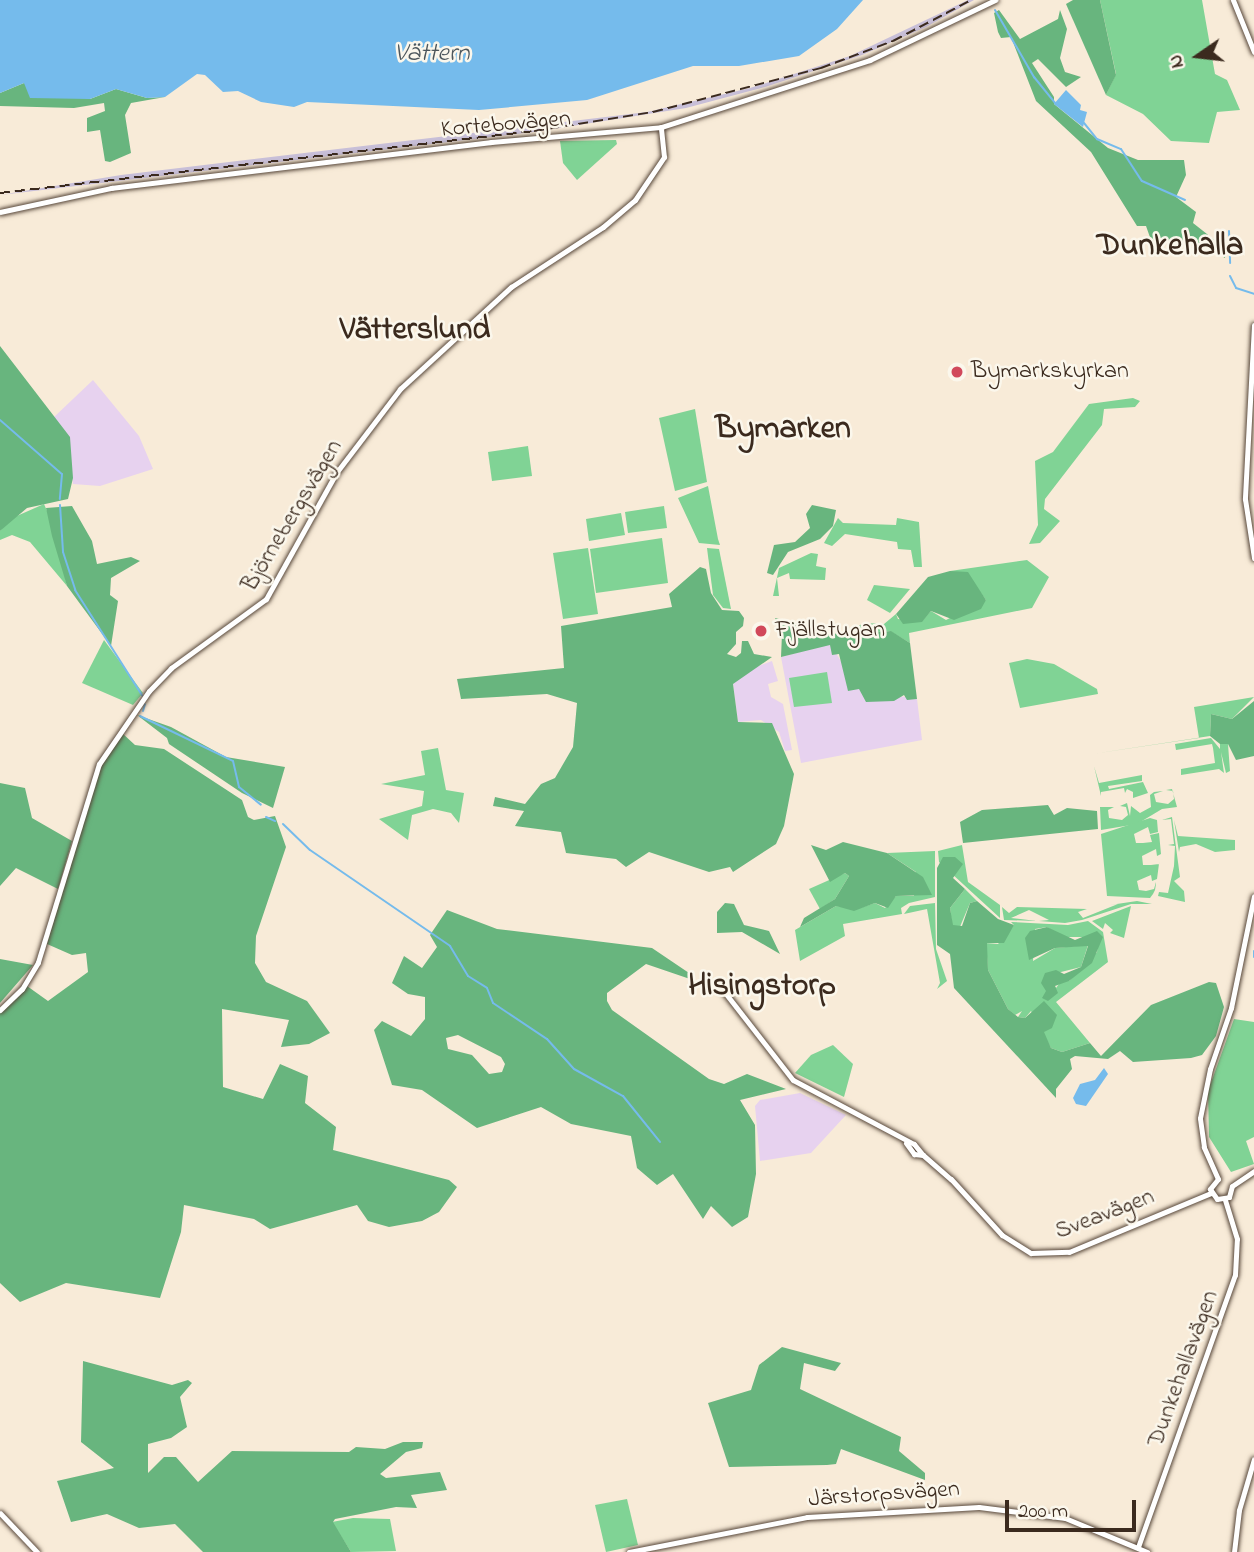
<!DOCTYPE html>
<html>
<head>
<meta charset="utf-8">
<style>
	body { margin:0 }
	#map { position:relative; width:1254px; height:1552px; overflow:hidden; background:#f8ebd8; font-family:"Indie Flower",sans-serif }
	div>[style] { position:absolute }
	.built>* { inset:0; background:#e7d2ef }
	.industrial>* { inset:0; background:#c8bfd8 }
	.green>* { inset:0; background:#80d395 }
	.forest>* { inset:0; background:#68b57e }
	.water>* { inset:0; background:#75bbec }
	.stream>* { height:2px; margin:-1px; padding:0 1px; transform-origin:1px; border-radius:1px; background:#75bbec }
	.roads { filter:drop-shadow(0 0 2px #57473a) drop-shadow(0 0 2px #57473a) }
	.tertiary>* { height:5px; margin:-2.5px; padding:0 2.5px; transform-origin:2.5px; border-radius:2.5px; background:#fff }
	.rail>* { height:2px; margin-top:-1px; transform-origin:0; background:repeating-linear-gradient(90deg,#3b2a1e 0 10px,transparent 0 15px) }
	.dots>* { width:19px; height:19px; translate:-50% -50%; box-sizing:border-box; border:4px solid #fbf7ec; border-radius:50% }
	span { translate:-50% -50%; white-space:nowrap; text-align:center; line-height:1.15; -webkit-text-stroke:5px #fbf7ec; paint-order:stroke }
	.street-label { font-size:24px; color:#3b2a1e }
	.poi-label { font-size:24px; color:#3b2a1e }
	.left { translate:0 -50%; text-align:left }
	.water-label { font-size:26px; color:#4c565c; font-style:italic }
	.district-label { font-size:32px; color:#3b2a1e; font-weight:700 }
	.north { position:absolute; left:1163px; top:21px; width:70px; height:70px; -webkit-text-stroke:5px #fbf7ec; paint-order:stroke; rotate:256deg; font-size:19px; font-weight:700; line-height:28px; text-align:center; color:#3b2a1e }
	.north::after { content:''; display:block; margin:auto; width:24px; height:32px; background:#3b2a1e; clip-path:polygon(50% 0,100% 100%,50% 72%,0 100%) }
	.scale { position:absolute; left:1005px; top:1500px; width:131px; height:32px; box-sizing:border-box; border:4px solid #3b2a1e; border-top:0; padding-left:9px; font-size:21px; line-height:24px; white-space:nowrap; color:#3b2a1e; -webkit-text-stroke:5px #fbf7ec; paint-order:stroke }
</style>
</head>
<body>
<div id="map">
	<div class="built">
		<i style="clip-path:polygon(93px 380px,139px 436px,153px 469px,100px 486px,73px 484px,70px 462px,53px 418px)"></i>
		<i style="clip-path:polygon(830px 644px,859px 689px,917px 699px,922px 740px,801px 763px,781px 657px)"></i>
		<i style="clip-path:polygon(772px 661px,778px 681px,768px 684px,771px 697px,783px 704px,792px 750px,785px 751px,779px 732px,761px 720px,738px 722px,733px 684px,748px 670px)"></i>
		<i style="clip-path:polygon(800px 1093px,846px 1115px,811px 1153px,760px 1161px,755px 1106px,760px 1100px)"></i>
	</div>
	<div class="industrial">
		<i style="clip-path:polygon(968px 0,974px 0,926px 27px,862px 55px,765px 87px,686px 108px,534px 132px,0 195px,121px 175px,647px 112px,750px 88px,850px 56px)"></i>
	</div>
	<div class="green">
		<i style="clip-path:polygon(1100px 0,1202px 0,1215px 74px,1227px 80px,1240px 110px,1217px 112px,1209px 143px,1171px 141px,1143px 114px,1106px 95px,1116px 74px)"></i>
		<i style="clip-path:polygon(616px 140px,617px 144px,577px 180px,563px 163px,560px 141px)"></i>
		<i style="clip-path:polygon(1133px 398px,1140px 401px,1135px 407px,1104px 409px,1102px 425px,1045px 499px,1044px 509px,1060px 521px,1040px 543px,1029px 544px,1038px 525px,1035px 461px,1053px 452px,1089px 404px)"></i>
		<i style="clip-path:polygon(695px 409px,707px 482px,675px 491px,659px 418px)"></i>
		<i style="clip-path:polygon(528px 446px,532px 476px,492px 481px,488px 452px)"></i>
		<i style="clip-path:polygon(708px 486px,718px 539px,720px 545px,699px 543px,678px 498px)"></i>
		<i style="clip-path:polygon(44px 504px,54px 527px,67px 586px,30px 542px,12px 535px,0 540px,0 531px,10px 519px)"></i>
		<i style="clip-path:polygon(664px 506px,667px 528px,628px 533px,625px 512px)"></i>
		<i style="clip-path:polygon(621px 513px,625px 535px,589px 541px,586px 519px)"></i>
		<i style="clip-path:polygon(838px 518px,843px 523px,896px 525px,897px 518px,919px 522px,922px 567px,914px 567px,911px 550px,898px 549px,897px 542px,845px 534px,832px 546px,824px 543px)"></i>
		<i style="clip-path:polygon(662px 538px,668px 583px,596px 593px,590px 549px)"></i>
		<i style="clip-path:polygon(588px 548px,598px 614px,563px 619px,553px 553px)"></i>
		<i style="clip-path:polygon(707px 548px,719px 549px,731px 609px,723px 608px,713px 595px)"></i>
		<i style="clip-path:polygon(811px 553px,818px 554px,816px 566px,826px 568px,825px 580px,790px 579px,789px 573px,777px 578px,779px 596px,773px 596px,779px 568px)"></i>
		<i style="clip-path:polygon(1027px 560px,1049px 577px,1032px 608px,909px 633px,910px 643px,890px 631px,841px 635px,864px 623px,884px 624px,896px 614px,898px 619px,922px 621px,931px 611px,946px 620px,986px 600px,975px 585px,950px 571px)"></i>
		<i style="clip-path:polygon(874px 585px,910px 589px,890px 613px,867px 600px)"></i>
		<i style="clip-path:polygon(104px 640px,143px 693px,133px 705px,82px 683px)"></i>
		<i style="clip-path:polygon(1027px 659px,1054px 664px,1097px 689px,1098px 694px,1020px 708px,1009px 663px)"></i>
		<i style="clip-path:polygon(827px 672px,832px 703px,794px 707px,789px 678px)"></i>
		<i style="clip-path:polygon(1254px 697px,1232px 719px,1211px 714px,1210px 736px,1092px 754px,1199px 738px,1194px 707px)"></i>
		<i style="clip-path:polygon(1211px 738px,1220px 749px,1220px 744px,1228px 744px,1230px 771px,1226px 773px,1221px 752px,1224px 773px,1219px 769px,1181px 775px,1181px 769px,1215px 763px,1213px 748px,1212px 744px,1176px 750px,1175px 744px)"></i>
		<i style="clip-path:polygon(438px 748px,446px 790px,464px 793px,459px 823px,451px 813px,433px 809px,412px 815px,408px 840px,379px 819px,422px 806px,424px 791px,381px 784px,425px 775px,421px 751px)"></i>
		<i style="clip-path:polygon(1094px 766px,1099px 783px,1142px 775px,1142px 781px,1108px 786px,1109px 789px,1143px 782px,1148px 793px,1133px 798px,1133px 792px,1127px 789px,1125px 793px,1124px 788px,1101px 792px,1101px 796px)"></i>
		<i style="clip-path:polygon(1172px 789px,1177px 807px,1162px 809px,1137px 824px,1101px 830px,1100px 807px,1114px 807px,1108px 810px,1109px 818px,1122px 820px,1128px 815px,1126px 807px,1120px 806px,1127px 803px,1130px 816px,1131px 806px,1140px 813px,1151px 807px,1150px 795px,1154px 792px,1163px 791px,1154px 794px,1156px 802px,1168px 804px,1174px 799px,1173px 791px,1166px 790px)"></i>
		<i style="clip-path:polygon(1172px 817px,1180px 877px,1174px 881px,1184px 891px,1185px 902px,1158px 896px,1159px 892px,1168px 893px,1174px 866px,1175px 846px,1168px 845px,1174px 844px,1171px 819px,1162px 820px)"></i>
		<i style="clip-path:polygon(1150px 818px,1157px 820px,1158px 832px,1150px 834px,1148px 827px,1134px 834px,1136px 843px,1143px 843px,1152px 842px,1150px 835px,1159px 833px,1161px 854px,1157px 856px,1156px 849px,1142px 856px,1143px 865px,1151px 865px,1159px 864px,1160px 856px,1157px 879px,1152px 881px,1151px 875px,1137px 881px,1139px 890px,1146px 891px,1154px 889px,1156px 882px,1156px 884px,1155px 890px,1153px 894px,1150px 898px,1107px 896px,1101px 834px)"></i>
		<i style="clip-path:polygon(1174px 820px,1178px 836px,1235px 840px,1235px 850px,1215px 852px,1196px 844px,1180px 847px,1179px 852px)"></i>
		<i style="clip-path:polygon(962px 845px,968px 882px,1000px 905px,1000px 918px,939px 862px,938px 851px)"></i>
		<i style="clip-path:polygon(935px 851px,935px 897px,909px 903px,901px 908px,902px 914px,843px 924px,845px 936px,800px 961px,795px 930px,836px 906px,860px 908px,875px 903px,885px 908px,896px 896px,914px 896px,916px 872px,887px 853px)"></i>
		<i style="clip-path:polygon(845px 873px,849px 876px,835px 899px,820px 909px,809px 889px)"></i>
		<i style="clip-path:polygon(965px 889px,977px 901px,970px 903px,959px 929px,952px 925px,950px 908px)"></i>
		<i style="clip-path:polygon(1137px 901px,1152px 904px,1131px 904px,1082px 920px,1065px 923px,1039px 921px,1049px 920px,1029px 910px,1011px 918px,1037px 921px,1004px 920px,1002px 907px,1009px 913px,1017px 907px,1087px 909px,1078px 912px,1083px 918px,1118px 904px,1110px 905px)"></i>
		<i style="clip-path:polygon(935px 903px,936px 949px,947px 981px,937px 989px,940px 983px,927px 909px,904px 914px,910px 906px)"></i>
		<i style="clip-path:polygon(1131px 906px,1124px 938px,1110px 933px,1113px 930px,1105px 923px,1103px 929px,1092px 921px)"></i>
		<i style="clip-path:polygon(evenodd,1088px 921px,1103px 932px,1108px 962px,1056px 1002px,1090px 1043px,1062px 1052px,1051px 1048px,1031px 1011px,1025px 1018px,1018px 1017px,1022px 1011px,1015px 1015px,1008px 1009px,988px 970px,986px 943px,998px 944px,1014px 925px,1011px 922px,1068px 925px,1088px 921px,1047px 927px,1062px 937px,1090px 937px,1098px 944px,1097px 952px,1069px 981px,1062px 980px,1056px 988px,1049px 975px,1081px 967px,1088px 945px,1055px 948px,1033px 961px,1035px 929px,1047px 927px)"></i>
		<i style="clip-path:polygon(1234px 1019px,1254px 1022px,1254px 1137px,1246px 1141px,1254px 1164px,1231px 1172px,1209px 1137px,1208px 1091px)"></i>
		<i style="clip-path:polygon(833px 1045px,853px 1064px,844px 1097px,795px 1073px,811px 1055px)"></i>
		<i style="clip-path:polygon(627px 1499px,638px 1545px,606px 1552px,595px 1505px)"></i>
		<i style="clip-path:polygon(353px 1518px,390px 1519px,396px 1551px,351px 1552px,332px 1522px)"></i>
	</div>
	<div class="forest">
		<i style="clip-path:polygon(1073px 0,1100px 0,1116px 75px,1106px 95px,1066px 4px)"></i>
		<i style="clip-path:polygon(999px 10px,1020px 39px,1058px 19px,1060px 10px,1067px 29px,1060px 58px,1065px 72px,1081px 77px,1066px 87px,1038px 59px,1032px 63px,1054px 97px,1054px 104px,1108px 148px,1138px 160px,1184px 160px,1186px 175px,1176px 197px,1196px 212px,1193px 223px,1226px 249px,1225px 258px,1207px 247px,1179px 241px,1152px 243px,1146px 226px,1137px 226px,1091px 152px,1036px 101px,1011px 37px,1001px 38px,998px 32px,994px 13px)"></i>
		<i style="clip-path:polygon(24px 83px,90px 99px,116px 89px,147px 98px,165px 97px,131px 103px,125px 115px,131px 153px,110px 162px,105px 161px,100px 130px,87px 132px,87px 118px,105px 111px,104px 103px,74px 108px,0 106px,0 93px)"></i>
		<i style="clip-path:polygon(0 346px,70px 437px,73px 478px,68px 499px,27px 508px,0 531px)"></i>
		<i style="clip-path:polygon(812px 505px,836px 510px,833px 526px,820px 539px,788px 552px,773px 575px,767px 573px,774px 545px,795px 542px,810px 528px,806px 514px)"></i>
		<i style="clip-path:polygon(72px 506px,92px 541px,97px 564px,131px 557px,140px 561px,111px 578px,110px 595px,118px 601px,111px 646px,67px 586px,52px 536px,46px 508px)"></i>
		<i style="clip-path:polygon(700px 567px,706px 569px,711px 593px,722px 610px,739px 611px,744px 618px,743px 626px,736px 632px,736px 644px,727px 654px,736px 657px,741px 653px,742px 641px,748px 641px,754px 654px,772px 657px,733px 684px,738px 722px,772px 723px,794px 774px,784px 826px,776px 844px,733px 872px,730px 867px,709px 872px,649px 852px,626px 867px,616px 859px,566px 853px,561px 832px,515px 826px,524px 811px,493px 806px,495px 797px,525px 804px,541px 784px,555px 778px,573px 747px,577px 703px,547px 694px,461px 699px,457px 679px,564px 668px,561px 626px,672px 607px,669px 594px)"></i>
		<i style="clip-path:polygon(950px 571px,968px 572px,986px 600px,981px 609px,954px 620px,931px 611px,922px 622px,903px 624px,896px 614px,928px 577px)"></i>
		<i style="clip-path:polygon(775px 618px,841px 635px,891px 631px,910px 643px,917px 699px,907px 700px,904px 695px,894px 701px,866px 702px,859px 689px,848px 691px,839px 654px,832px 655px,830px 645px,781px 657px,782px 634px)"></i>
		<i style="clip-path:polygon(1254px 701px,1254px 756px,1236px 760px,1228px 744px,1220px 744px,1210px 736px,1211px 714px,1232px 719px)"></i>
		<i style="clip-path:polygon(137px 715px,171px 727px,226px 757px,285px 767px,273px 808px,242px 793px,169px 744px,167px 738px)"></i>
		<i style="clip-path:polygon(122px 733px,135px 745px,164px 749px,242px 800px,248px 817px,254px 820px,275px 816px,286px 847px,256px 936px,255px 963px,266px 982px,307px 1001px,330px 1033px,309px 1044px,281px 1047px,289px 1020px,222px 1009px,223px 1087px,263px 1099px,280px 1064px,308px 1076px,305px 1103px,336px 1127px,333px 1150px,449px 1180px,457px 1187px,439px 1212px,422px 1221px,389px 1227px,368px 1221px,357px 1205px,270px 1229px,254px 1219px,184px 1205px,181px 1232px,160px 1298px,66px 1283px,20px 1302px,0 1283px,0 1012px,27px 986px,48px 1001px,88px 972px,86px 953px,72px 955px,47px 944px,99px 770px)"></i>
		<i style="clip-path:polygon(0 783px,25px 788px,32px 818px,72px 841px,58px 889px,16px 868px,0 886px)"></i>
		<i style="clip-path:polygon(1048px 805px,1054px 815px,1067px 808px,1097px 811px,1098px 829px,963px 843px,960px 822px,982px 810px)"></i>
		<i style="clip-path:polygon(843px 842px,887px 853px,923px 877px,932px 895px,896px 896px,888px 908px,875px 903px,854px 911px,836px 906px,800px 927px,804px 918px,835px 899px,849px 876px,845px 873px,830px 882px,811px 845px,826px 850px)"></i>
		<i style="clip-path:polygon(943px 857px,955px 857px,963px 864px,953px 878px,965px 889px,950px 908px,953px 925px,962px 926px,970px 903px,977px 901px,998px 919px,1014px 925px,1004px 943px,987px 943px,988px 970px,1008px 1009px,1018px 1017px,1025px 1018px,1044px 1001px,1057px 1015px,1052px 1028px,1044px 1032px,1051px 1048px,1062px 1052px,1090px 1043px,1101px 1056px,1151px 1005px,1209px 982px,1216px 983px,1224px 1007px,1216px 1036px,1202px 1055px,1191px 1058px,1133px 1062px,1120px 1051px,1108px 1059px,1075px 1056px,1070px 1059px,1072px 1069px,1056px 1089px,1056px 1098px,954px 988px,950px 954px,937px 945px,937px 868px)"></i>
		<i style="clip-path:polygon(725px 903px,734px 904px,744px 925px,769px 931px,780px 954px,742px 932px,717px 933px,717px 912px)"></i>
		<i style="clip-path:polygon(evenodd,447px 910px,497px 929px,652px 948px,689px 973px,690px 979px,646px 964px,607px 993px,607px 1001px,612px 1010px,709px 1079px,724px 1084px,747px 1074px,786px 1089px,740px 1100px,755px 1125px,756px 1174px,748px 1217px,732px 1227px,711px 1206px,703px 1219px,673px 1174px,657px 1185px,637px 1168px,631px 1136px,571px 1124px,541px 1107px,477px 1128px,422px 1090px,392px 1085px,374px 1030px,382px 1021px,411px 1036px,425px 1019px,425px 997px,408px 994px,392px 983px,404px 956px,422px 968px,437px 947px,430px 935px,447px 910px,458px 1035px,501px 1057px,505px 1064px,502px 1072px,489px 1074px,472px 1055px,448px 1049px,446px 1038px,458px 1035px)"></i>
		<i style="clip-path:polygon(1047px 927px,1075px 940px,1097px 931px,1103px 937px,1092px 963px,1069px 981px,1055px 986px,1058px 993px,1048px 1001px,1042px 998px,1046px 991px,1041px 983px,1045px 973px,1056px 970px,1064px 974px,1081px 967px,1088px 946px,1055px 948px,1029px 960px,1025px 938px,1030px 931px)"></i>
		<i style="clip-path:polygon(0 959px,33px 965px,0 1003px)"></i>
		<i style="clip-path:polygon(782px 1347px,841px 1363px,835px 1371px,804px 1363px,800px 1389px,901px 1437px,899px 1451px,925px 1473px,925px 1480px,841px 1449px,836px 1464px,827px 1465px,729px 1467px,708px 1403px,751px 1390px,759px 1365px)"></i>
		<i style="clip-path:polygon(83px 1361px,172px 1385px,188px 1380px,192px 1383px,180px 1397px,187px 1427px,171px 1438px,148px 1444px,148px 1473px,164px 1457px,176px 1457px,198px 1482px,232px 1451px,349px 1452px,356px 1447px,385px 1449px,403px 1442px,423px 1442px,422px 1448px,406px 1452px,380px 1474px,386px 1478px,440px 1472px,447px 1490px,411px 1495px,417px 1508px,396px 1507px,335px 1519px,333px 1522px,351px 1552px,203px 1552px,175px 1524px,139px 1528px,107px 1514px,71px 1522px,57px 1481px,114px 1468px,81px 1442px)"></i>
	</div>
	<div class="water">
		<i style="clip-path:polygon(0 0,863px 0,837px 29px,799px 56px,739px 66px,693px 66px,587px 100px,479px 110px,307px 102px,294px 107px,261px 102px,238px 91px,223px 92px,205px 75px,197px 74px,165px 97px,147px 98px,116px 89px,90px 99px,30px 98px,24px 83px,0 93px)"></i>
		<i style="clip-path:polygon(1066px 90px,1081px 105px,1080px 110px,1087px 112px,1083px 127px,1054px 104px)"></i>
		<i style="clip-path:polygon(1104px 1068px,1108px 1074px,1086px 1106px,1076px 1104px,1073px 1098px,1080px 1084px,1095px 1080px)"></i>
	</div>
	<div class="stream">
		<i style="left:995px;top:10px;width:78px;rotate:59.8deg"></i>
		<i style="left:1034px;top:77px;width:35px;rotate:51deg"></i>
		<i style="left:1084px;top:123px;width:21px;rotate:51deg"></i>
		<i style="left:1097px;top:139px;width:26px;rotate:23deg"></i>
		<i style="left:1121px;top:149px;width:38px;rotate:57deg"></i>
		<i style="left:1142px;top:181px;width:47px;rotate:23.8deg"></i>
		<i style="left:1229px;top:231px;width:32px;rotate:88deg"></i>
		<i style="left:1230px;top:276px;width:13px;rotate:63deg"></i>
		<i style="left:1236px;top:288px;width:19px;rotate:18deg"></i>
		<i style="left:0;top:420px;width:82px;rotate:41.1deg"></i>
		<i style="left:62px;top:474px;width:25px;rotate:95deg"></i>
		<i style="left:60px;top:505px;width:47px;rotate:86.3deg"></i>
		<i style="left:63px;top:552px;width:40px;rotate:72deg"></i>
		<i style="left:75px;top:590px;width:125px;rotate:57.5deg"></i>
		<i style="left:143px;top:711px;width:7px;rotate:-74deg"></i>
		<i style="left:140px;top:716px;width:103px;rotate:25.8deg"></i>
		<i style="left:233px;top:761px;width:27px;rotate:77deg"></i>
		<i style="left:239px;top:787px;width:28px;rotate:39deg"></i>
		<i style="left:266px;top:817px;width:10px;rotate:24deg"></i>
		<i style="left:283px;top:824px;width:37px;rotate:44deg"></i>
		<i style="left:310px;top:850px;width:170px;rotate:34.4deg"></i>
		<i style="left:450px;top:946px;width:35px;rotate:59deg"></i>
		<i style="left:468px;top:976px;width:22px;rotate:32deg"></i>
		<i style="left:487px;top:988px;width:16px;rotate:68deg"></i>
		<i style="left:493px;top:1003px;width:65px;rotate:33.7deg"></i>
		<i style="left:547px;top:1039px;width:40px;rotate:48deg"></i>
		<i style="left:574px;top:1069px;width:56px;rotate:28.9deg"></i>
		<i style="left:623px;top:1096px;width:59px;rotate:51.2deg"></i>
		<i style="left:1254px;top:951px;width:6px;rotate:90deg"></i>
	</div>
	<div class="roads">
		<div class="tertiary">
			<i style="left:1233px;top:0;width:56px;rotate:68deg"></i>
			<i style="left:0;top:212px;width:114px;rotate:-12.2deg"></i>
			<i style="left:111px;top:188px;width:383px;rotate:-6.9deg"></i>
			<i style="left:491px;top:142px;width:171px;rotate:-5deg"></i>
			<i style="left:661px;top:127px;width:219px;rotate:-17.8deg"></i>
			<i style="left:870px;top:60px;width:139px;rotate:-25.6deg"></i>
			<i style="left:1254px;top:325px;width:174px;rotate:93deg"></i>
			<i style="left:1245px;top:499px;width:60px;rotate:81.3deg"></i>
			<i style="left:719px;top:985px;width:120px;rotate:52.1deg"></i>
			<i style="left:793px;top:1080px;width:137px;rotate:27.9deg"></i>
			<i style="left:914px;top:1144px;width:14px;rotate:51deg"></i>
			<i style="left:0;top:1010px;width:30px;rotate:-44deg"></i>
			<i style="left:22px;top:989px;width:31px;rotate:-59deg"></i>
			<i style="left:38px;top:962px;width:207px;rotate:-72.9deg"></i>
			<i style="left:99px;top:764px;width:88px;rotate:-55.6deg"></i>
			<i style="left:149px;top:691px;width:32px;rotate:-46deg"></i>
			<i style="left:171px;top:668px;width:117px;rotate:-36deg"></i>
			<i style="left:266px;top:599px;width:144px;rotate:-60.9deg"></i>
			<i style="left:336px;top:473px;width:106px;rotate:-52.7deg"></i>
			<i style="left:400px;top:389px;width:151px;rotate:-42.6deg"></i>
			<i style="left:511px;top:287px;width:110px;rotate:-33.1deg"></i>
			<i style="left:603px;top:227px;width:42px;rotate:-40.2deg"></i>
			<i style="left:635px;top:200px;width:52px;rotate:-56deg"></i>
			<i style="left:664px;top:157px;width:30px;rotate:-96deg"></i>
			<i style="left:906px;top:1143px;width:14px;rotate:54deg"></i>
			<i style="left:914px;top:1154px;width:9px;rotate:6deg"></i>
			<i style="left:923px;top:1155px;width:37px;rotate:41deg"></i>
			<i style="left:951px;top:1179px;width:76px;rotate:47.7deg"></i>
			<i style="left:1002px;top:1235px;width:34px;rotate:32deg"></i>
			<i style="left:1031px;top:1253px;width:38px;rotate:-2deg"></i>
			<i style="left:1069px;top:1252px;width:154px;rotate:-22.6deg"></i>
			<i style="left:1218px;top:1179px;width:35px;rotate:-114deg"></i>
			<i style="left:1204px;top:1147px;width:29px;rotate:-98deg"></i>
			<i style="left:1200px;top:1118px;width:50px;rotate:-78.5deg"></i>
			<i style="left:1210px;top:1069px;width:65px;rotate:-71deg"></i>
			<i style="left:1231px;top:1008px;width:114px;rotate:-78.4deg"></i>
			<i style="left:1218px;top:1179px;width:13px;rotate:129deg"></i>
			<i style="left:1210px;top:1189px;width:12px;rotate:55deg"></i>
			<i style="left:1217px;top:1199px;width:12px;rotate:-9deg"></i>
			<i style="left:1229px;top:1197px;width:11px;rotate:-75deg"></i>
			<i style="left:1232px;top:1186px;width:27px;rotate:-34deg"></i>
			<i style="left:0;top:1513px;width:54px;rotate:46.5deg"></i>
			<i style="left:1138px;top:1547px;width:289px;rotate:-70.4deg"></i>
			<i style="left:1235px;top:1275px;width:36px;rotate:-87deg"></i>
			<i style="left:1237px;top:1239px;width:41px;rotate:-107.1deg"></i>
			<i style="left:629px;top:1552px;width:181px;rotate:-11.1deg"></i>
			<i style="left:807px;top:1517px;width:172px;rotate:-3.3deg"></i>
			<i style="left:979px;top:1507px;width:87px;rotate:7.3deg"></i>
			<i style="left:1065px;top:1518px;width:89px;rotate:22.5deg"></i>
			<i style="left:1234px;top:1552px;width:42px;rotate:-83.2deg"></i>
			<i style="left:1239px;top:1510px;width:53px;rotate:-73.6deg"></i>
		</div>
	</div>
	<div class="rail">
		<i style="left:0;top:193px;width:538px;rotate:-6.62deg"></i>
		<i style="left:534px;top:131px;width:121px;rotate:-9.1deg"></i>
		<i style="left:653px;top:112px;width:174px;rotate:-14.7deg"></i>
		<i style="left:821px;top:68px;width:77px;rotate:-20.6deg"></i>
		<i style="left:893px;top:41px;width:88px;rotate:-27.7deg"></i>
	</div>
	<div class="dots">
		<i style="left:957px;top:372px;background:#d1495b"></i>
		<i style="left:761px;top:631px;background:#d1495b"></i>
	</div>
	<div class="street-label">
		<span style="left:506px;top:125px;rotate:-5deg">Kortebovägen</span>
		<span style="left:293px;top:516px;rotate:-59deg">Björnebergsvägen</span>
		<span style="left:1105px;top:1215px;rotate:-21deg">Sveavägen</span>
		<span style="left:1184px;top:1369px;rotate:-70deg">Dunkehallavägen</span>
		<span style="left:884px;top:1495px;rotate:-4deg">Järstorpsvägen</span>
	</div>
	<div class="poi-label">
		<span class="left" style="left:971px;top:372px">Bymarkskyrkan</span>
		<span class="left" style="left:775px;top:631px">Fjällstugan</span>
	</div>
	<div class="water-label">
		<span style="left:432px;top:55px">Vättern</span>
	</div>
	<div class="district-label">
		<span style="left:1170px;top:247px">Dunkehalla</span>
		<span style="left:415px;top:331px">Vätterslund</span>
		<span style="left:783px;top:430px">Bymarken</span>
		<span style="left:762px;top:987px">Hisingstorp</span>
	</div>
	<div class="north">N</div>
	<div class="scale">200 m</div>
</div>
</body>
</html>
